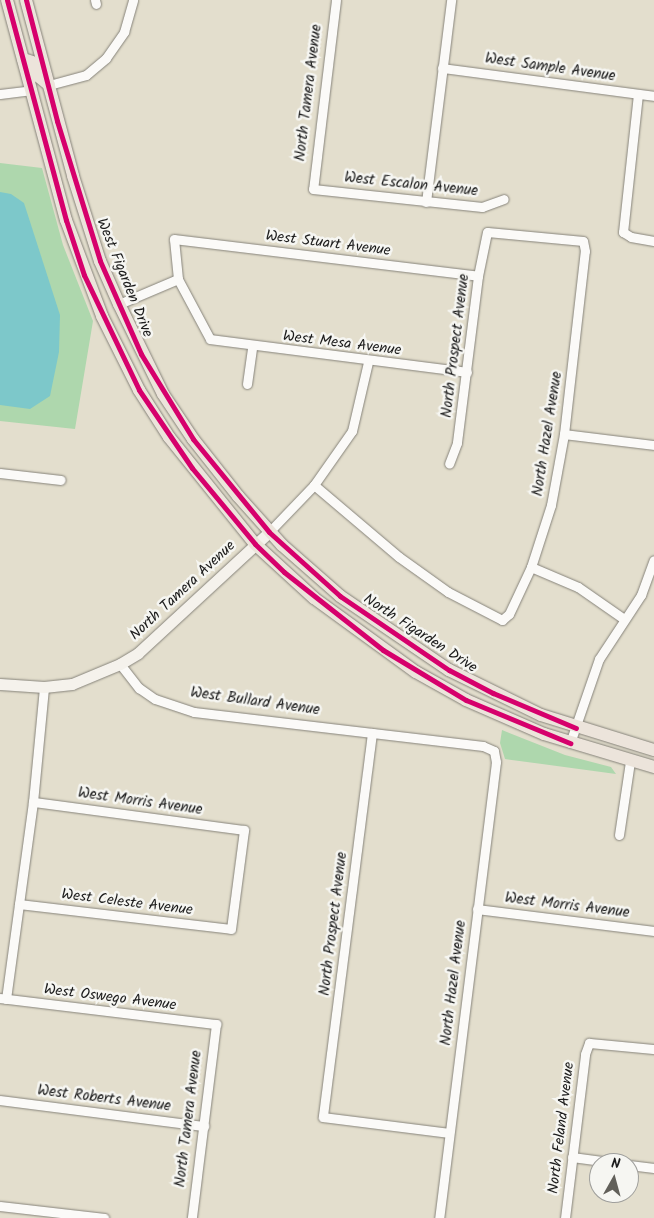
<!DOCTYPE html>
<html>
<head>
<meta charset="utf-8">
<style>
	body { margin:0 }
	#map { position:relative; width:654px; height:1218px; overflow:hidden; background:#e3decd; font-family:Kalam,sans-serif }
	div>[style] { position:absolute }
	.green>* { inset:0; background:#aed7ad }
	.water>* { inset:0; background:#7dc8ca }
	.roads { filter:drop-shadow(0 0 1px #86837a) drop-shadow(0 0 1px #86837a) }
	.street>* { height:9px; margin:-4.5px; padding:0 4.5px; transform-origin:4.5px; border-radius:4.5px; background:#fbfaf8 }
	.secondary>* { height:11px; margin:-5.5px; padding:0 5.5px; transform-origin:5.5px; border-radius:5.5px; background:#f5f2ec }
	.primary>* { height:12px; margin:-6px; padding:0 6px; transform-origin:6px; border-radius:6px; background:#ece4db }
	.cycleway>* { height:5px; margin:-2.5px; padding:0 2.5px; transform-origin:2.5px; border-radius:2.5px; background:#d6006c }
	span { translate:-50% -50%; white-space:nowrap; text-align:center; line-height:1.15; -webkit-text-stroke:5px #f6f6f2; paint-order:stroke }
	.street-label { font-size:15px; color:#1c1c1c }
	.north { position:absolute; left:589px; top:1153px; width:50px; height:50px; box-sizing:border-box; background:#f6f6f2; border:1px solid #9f9f9c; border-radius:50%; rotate:7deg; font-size:14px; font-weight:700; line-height:20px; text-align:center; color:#1c1c1c }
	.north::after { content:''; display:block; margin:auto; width:18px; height:22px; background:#62605a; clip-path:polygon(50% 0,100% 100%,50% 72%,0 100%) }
</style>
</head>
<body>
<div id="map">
	<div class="green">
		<i style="clip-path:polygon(0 163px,42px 168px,63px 245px,93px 321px,75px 429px,0 421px)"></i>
		<i style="clip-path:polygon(502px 730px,565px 755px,611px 767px,616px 774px,505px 759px,500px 743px)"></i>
	</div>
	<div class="water">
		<i style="clip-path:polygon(0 192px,11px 194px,24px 203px,60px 315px,59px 352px,50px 396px,30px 409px,0 405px)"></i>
	</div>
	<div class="roads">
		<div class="street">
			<i style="left:95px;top:0;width:4px;rotate:76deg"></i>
			<i style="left:336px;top:0;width:190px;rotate:96.9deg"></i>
			<i style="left:313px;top:189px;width:170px;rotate:6.1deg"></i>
			<i style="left:482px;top:207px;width:23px;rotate:-20deg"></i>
			<i style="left:442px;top:68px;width:214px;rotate:7.5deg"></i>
			<i style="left:49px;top:85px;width:38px;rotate:-15deg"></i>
			<i style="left:86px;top:75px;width:26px;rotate:-40deg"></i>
			<i style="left:106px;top:58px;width:32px;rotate:-55deg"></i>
			<i style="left:124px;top:32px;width:33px;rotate:-74deg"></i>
			<i style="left:0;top:94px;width:32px;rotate:-7deg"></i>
			<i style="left:638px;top:94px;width:139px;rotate:96.2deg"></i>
			<i style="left:623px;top:232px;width:9px;rotate:32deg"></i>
			<i style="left:631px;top:237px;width:23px;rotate:10deg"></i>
			<i style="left:426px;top:202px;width:204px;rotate:-82.9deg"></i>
			<i style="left:119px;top:304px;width:64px;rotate:-23deg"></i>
			<i style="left:467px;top:372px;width:259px;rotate:-172.7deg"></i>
			<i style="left:210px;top:339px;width:68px;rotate:-118.1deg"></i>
			<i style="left:178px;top:279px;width:40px;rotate:-95.7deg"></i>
			<i style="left:174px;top:239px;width:306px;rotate:6.9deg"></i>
			<i style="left:247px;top:384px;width:37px;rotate:-82deg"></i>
			<i style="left:564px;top:434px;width:91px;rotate:7deg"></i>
			<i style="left:0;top:473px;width:61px;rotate:6.5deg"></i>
			<i style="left:314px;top:485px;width:111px;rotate:40.3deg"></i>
			<i style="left:399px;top:557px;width:60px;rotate:35.5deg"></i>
			<i style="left:448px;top:592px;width:61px;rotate:27.4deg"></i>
			<i style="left:502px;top:620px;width:9px;rotate:-41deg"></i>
			<i style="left:509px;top:614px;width:52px;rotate:-64.9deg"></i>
			<i style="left:531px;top:567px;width:65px;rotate:-72.1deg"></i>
			<i style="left:551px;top:505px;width:72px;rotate:-79.6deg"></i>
			<i style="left:564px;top:434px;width:184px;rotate:-83.5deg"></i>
			<i style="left:585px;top:251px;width:10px;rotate:-101deg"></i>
			<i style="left:583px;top:241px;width:96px;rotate:-174.6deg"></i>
			<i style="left:487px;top:232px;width:45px;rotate:101.6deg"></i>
			<i style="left:478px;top:276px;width:168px;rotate:97.2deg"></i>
			<i style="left:457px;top:443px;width:22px;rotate:111deg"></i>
			<i style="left:269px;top:532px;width:65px;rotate:-46.2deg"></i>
			<i style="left:314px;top:485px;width:66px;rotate:-54.9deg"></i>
			<i style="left:352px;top:431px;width:71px;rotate:-76.9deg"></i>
			<i style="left:531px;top:567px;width:51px;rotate:23.1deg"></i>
			<i style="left:578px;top:587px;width:56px;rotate:34.8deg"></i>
			<i style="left:120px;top:664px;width:31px;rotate:52deg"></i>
			<i style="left:139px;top:688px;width:19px;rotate:35deg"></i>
			<i style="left:155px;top:699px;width:41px;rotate:18.4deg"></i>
			<i style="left:194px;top:712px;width:291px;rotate:6.7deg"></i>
			<i style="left:483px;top:746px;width:12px;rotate:24deg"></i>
			<i style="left:494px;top:751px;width:11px;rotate:80deg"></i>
			<i style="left:496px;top:762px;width:460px;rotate:97.1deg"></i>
			<i style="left:372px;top:733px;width:387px;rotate:97.3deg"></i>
			<i style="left:323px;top:1117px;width:127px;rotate:7.2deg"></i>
			<i style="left:570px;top:743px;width:89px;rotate:-71deg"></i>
			<i style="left:599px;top:659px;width:77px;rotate:-56.7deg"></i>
			<i style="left:641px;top:595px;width:37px;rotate:-70deg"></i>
			<i style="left:619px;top:835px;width:75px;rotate:-81.5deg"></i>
			<i style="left:19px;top:904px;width:213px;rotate:6.7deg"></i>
			<i style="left:231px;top:929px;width:100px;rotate:-82.5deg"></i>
			<i style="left:244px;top:830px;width:213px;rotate:-172.4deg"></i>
			<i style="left:477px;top:909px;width:178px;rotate:7.1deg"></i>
			<i style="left:0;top:998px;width:218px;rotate:6.9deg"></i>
			<i style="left:216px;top:1024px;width:195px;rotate:97.1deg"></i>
			<i style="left:6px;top:999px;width:199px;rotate:-82.2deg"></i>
			<i style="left:33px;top:802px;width:116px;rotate:-84.5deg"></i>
			<i style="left:0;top:1100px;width:206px;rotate:7.3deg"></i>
			<i style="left:572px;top:1157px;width:45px;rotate:7.6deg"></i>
			<i style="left:629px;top:1165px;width:25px;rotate:7deg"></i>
			<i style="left:0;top:1206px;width:105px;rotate:6.6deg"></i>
			<i style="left:565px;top:1218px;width:165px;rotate:-83deg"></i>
			<i style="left:585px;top:1054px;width:12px;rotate:-70deg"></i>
			<i style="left:589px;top:1043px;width:65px;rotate:5.3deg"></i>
		</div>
		<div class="secondary">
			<i style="left:0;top:684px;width:44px;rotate:3.9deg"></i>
			<i style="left:44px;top:687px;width:28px;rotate:-6deg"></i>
			<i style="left:72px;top:684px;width:52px;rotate:-22.6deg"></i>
			<i style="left:120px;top:664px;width:21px;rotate:-31deg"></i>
			<i style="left:138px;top:653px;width:178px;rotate:-42.7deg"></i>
		</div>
		<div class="primary">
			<i style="left:7px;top:0;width:228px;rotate:75deg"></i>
			<i style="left:66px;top:220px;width:103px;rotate:69.4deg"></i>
			<i style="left:102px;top:316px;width:83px;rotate:63.4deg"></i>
			<i style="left:139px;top:390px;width:56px;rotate:57.4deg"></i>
			<i style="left:169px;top:437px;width:137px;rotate:51.2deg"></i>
			<i style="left:255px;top:544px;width:80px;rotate:42.5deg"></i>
			<i style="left:314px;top:598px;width:126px;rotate:36deg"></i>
			<i style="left:416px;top:672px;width:57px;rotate:29.2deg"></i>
			<i style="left:466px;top:700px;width:85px;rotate:23.6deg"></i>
			<i style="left:544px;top:734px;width:115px;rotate:16.7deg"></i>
			<i style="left:26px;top:0;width:182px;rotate:75deg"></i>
			<i style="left:73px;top:176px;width:89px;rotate:72.4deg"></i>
			<i style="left:100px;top:261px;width:47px;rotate:66.2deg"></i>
			<i style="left:119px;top:304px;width:100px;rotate:63.9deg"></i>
			<i style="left:163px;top:394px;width:54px;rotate:56.3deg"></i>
			<i style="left:193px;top:439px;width:73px;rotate:51.7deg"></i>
			<i style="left:238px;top:496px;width:66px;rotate:48.1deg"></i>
			<i style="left:282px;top:545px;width:77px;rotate:41.3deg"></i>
			<i style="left:340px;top:596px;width:132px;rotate:34.2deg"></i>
			<i style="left:449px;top:670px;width:102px;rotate:26.1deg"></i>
			<i style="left:541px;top:715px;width:118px;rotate:17.2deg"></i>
			<i style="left:23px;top:59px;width:9px;rotate:18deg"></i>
			<i style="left:32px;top:62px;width:15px;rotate:67deg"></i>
			<i style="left:38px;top:76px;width:14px;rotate:39deg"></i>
		</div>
	</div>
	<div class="cycleway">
		<i style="left:7px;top:0;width:228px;rotate:75deg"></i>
		<i style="left:66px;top:220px;width:58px;rotate:71.9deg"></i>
		<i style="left:84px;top:275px;width:127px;rotate:64.4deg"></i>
		<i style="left:139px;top:390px;width:94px;rotate:55.8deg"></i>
		<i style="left:192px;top:468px;width:99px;rotate:50.3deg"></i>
		<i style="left:255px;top:544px;width:40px;rotate:44deg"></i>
		<i style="left:284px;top:572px;width:126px;rotate:38.2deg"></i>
		<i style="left:383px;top:650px;width:97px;rotate:31.1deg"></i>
		<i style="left:466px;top:700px;width:113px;rotate:22.5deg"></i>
		<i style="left:26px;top:0;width:125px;rotate:75.6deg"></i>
		<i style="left:57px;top:121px;width:146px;rotate:72.9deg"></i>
		<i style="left:100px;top:261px;width:102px;rotate:66.2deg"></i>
		<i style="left:141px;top:354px;width:100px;rotate:58.5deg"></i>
		<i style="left:193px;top:439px;width:120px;rotate:50.7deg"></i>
		<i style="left:269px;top:532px;width:96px;rotate:42deg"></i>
		<i style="left:340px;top:596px;width:132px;rotate:34.2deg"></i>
		<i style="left:449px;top:670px;width:50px;rotate:27.6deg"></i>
		<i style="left:493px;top:693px;width:90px;rotate:22.9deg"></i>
	</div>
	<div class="street-label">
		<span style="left:550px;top:68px;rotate:8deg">West Sample Avenue</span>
		<span style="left:309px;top:93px;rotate:-83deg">North Tamera Avenue</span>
		<span style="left:411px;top:185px;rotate:6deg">West Escalon Avenue</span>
		<span style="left:328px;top:244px;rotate:7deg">West Stuart Avenue</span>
		<span style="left:124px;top:278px;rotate:68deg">West Figarden Drive</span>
		<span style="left:342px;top:344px;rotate:7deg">West Mesa Avenue</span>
		<span style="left:456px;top:346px;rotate:-83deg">North Prospect Avenue</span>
		<span style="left:548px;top:434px;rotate:-81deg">North Hazel Avenue</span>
		<span style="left:183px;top:591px;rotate:-43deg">North Tamera Avenue</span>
		<span style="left:420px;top:634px;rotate:33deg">North Figarden Drive</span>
		<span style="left:255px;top:702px;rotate:8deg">West Bullard Avenue</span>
		<span style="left:140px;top:802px;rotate:8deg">West Morris Avenue</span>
		<span style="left:127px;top:903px;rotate:7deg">West Celeste Avenue</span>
		<span style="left:567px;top:906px;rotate:7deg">West Morris Avenue</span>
		<span style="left:334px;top:924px;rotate:-83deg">North Prospect Avenue</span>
		<span style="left:454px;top:983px;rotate:-83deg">North Hazel Avenue</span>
		<span style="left:110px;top:998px;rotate:7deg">West Oswego Avenue</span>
		<span style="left:104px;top:1099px;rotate:7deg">West Roberts Avenue</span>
		<span style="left:189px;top:1119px;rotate:-83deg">North Tamera Avenue</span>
		<span style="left:562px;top:1128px;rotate:-83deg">North Feland Avenue</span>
	</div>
	<div class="north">N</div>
</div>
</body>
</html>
